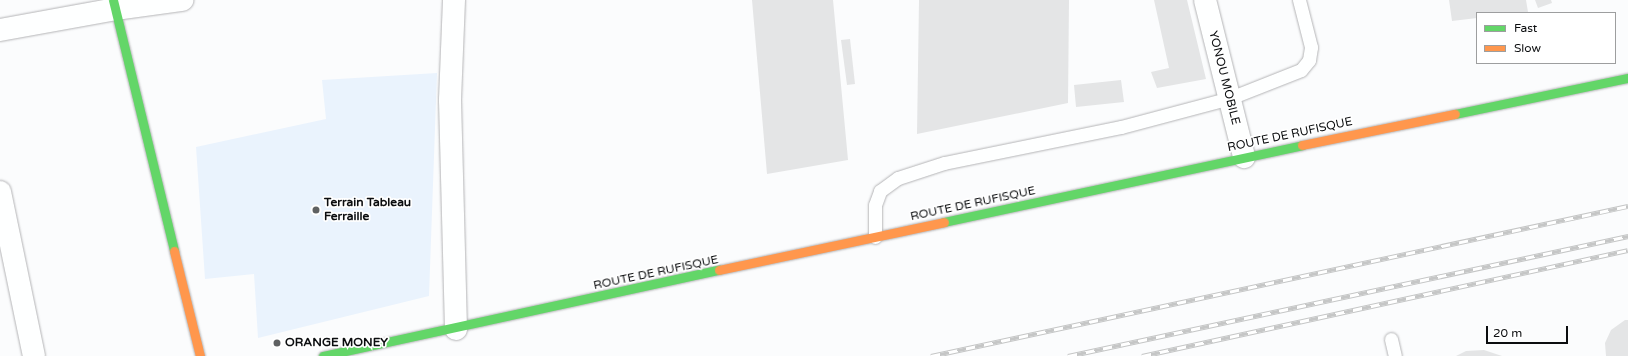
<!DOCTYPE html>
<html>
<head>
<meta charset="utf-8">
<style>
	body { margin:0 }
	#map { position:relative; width:1628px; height:356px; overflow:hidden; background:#fbfcfd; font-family:"Varela Round",sans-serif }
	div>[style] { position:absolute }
	.green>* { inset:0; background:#eaf3fd }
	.building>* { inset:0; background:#e4e5e6 }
	.roads { filter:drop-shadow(0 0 1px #b4b4b6) drop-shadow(0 0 1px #b4b4b6) }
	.lane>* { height:13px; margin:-6.5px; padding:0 6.5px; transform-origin:6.5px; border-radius:6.5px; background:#feffff }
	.street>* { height:22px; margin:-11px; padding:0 11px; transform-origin:11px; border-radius:11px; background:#feffff }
	.fast>* { height:9px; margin:-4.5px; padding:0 4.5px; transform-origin:4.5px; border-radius:4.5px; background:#63d668 }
	.slow>* { height:9px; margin:-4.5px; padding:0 4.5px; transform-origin:4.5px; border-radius:4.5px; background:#ff974d }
	.rail>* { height:4.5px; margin-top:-2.25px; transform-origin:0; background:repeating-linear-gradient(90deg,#fff 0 9px,#c5c6c6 0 18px); box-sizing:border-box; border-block:1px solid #c5c6c6 }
	.dots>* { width:11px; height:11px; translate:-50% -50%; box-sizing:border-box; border:2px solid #fff; border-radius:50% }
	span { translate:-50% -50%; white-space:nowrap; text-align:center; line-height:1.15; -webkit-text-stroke:3.5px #fff; paint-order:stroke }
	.street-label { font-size:12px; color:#0b0d0f }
	.poi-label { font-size:12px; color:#0b0d0f; font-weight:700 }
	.left { translate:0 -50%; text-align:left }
	.legend { position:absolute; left:1476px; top:12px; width:140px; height:52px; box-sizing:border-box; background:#fff; border:1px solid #9d9e9f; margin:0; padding:5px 7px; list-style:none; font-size:12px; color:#0b0d0f }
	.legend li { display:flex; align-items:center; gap:8px; height:20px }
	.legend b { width:20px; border:1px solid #9d9e9f }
	.scale { position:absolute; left:1486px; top:326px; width:82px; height:18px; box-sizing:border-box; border:2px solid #0b0d0f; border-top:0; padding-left:5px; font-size:12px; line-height:14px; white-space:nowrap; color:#0b0d0f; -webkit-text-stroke:3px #fff; paint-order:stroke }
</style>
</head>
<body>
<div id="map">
	<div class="green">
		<i style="clip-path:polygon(437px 73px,429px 296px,258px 338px,254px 274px,205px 279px,196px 147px,326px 119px,322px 80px)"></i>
	</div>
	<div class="building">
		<i style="clip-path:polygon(752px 0,833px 0,848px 160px,767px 174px)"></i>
		<i style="clip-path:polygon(919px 0,1069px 0,1068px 103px,917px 134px)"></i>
		<i style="clip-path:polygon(1154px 0,1187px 0,1206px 79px,1157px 88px,1151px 72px,1169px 68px)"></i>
		<i style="clip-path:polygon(1449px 0,1526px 0,1528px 12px,1477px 13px,1477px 18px,1452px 21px)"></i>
		<i style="clip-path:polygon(1535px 0,1551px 0,1552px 3px,1538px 8px)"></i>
		<i style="clip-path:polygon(850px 39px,855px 84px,847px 85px,841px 40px)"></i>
		<i style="clip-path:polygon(1121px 80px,1124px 102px,1076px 107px,1074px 85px)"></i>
		<i style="clip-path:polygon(1625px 320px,1628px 320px,1628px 356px,1606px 356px,1605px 343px,1611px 330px)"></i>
		<i style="clip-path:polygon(1484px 350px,1502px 356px,1456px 356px,1466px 351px)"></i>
	</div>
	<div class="roads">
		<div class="lane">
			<i style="left:875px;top:237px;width:32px;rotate:-90deg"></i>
			<i style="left:875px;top:205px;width:15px;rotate:-70deg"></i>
			<i style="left:880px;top:191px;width:22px;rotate:-36deg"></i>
			<i style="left:898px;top:178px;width:48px;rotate:-18.1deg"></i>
			<i style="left:944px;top:163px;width:181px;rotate:-11.5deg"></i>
			<i style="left:1121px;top:127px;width:113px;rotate:-14.9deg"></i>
			<i style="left:1230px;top:98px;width:76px;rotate:-21.5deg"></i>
			<i style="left:1301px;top:70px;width:13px;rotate:-51deg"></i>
			<i style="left:1309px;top:60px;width:13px;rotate:-81deg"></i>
			<i style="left:1311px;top:47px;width:49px;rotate:-104.3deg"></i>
			<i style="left:1391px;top:339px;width:17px;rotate:77deg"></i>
		</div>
		<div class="street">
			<i style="left:454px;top:0;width:100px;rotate:92.3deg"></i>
			<i style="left:450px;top:100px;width:229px;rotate:88.5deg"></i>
			<i style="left:1205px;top:0;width:162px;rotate:76deg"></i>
			<i style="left:0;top:30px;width:117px;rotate:-10.3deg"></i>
			<i style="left:115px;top:9px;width:68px;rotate:-7.7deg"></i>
			<i style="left:0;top:192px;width:167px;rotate:78.3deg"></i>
		</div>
		<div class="fast">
			<i style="left:113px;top:0;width:258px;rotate:76.3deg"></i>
			<i style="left:1455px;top:114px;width:177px;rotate:-11.8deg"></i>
			<i style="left:944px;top:222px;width:366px;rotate:-12.1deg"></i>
			<i style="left:323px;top:356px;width:405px;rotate:-12.3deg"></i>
		</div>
		<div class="slow">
			<i style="left:1302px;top:145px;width:156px;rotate:-11.5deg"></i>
			<i style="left:174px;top:251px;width:108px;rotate:76.1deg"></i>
			<i style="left:719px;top:270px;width:230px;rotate:-12deg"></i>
		</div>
	</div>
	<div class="rail">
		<i style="left:931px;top:356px;width:713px;rotate:-12.15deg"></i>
		<i style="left:1068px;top:356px;width:573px;rotate:-12.09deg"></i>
		<i style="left:1142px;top:356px;width:497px;rotate:-12.3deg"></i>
	</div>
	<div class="dots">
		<i style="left:316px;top:210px;background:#5f6162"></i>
		<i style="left:277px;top:343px;background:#5f6162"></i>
	</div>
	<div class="street-label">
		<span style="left:1224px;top:78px;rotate:76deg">YONOU MOBILE</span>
		<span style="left:1290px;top:135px;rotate:-12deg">ROUTE DE RUFISQUE</span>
		<span style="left:973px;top:204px;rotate:-12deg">ROUTE DE RUFISQUE</span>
		<span style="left:656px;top:273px;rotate:-12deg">ROUTE DE RUFISQUE</span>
	</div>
	<div class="poi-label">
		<span class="left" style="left:324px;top:210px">Terrain Tableau<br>Ferraille</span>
		<span class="left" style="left:285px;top:343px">ORANGE MONEY</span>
	</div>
	<ul class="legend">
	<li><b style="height:5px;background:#63d668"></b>Fast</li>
	<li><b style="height:5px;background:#ff974d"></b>Slow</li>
	</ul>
	<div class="scale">20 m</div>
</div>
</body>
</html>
